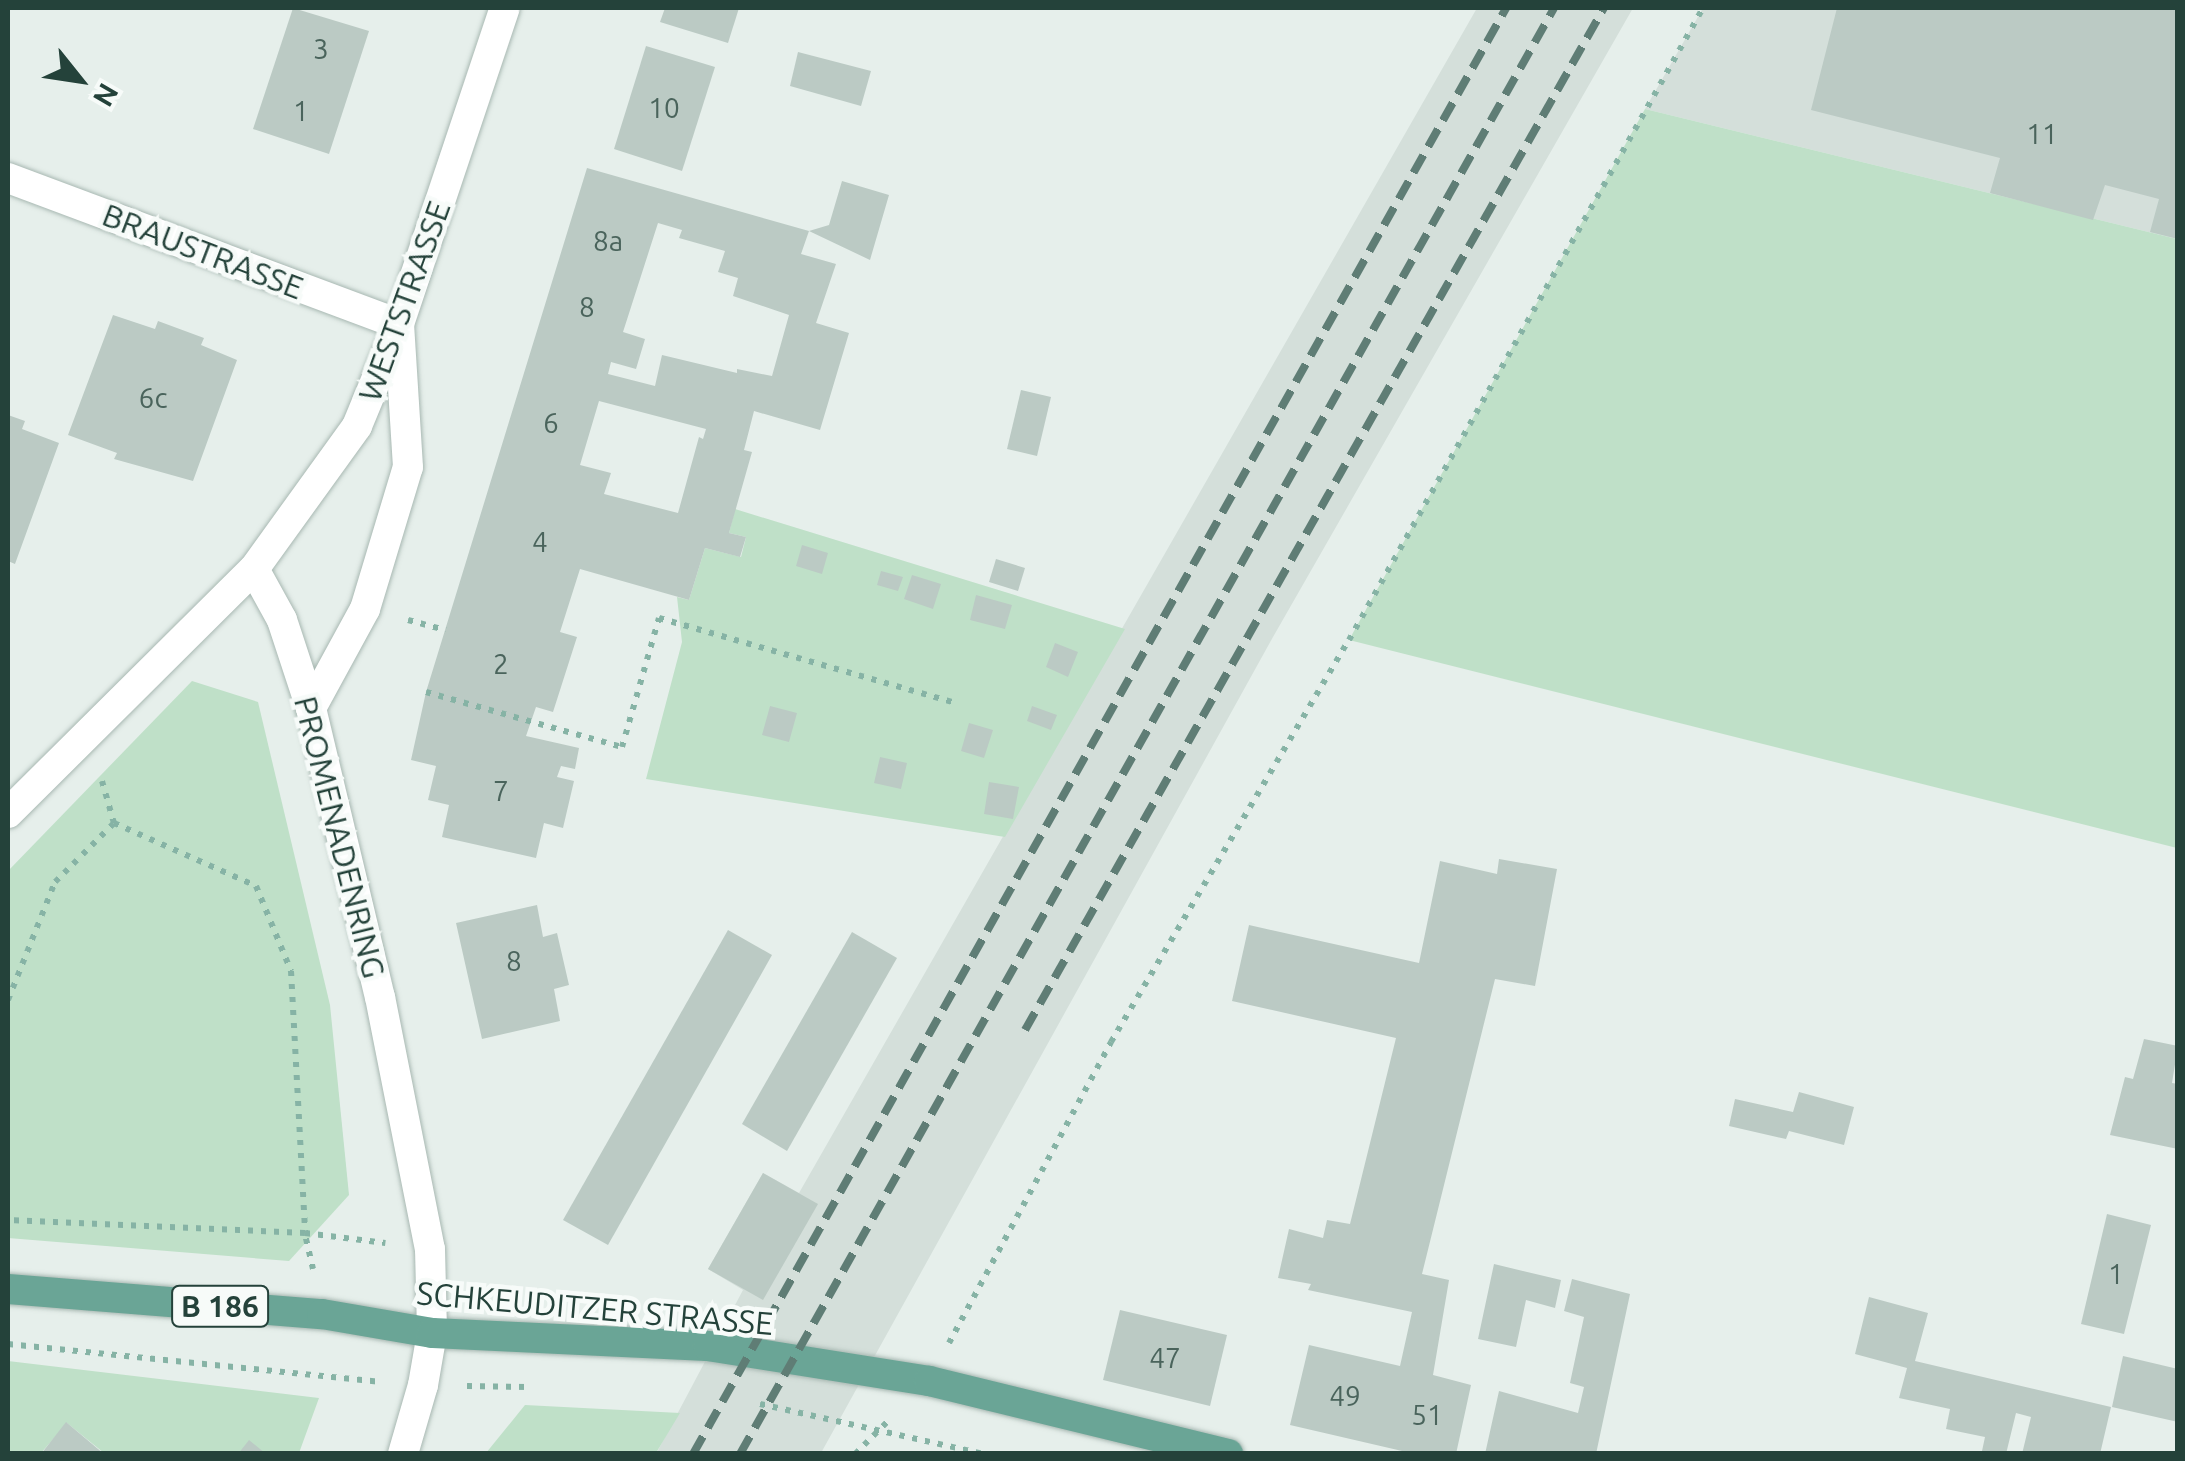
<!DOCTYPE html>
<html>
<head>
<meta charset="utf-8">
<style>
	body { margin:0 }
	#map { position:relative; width:2185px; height:1461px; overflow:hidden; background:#e6efeb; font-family:Ubuntu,sans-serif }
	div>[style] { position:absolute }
	.built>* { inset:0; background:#d4dfda }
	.green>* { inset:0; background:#bfe0c8 }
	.building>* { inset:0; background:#bbcac4 }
	.path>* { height:6px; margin-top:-3px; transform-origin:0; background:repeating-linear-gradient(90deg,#86b3a5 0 5px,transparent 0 13px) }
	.roads { filter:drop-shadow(0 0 2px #a8b8b2) drop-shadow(0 0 2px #a8b8b2) }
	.service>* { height:30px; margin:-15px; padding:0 15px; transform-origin:15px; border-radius:15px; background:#fff }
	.minor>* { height:30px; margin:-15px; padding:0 15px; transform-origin:15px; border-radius:15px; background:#fff }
	.secondary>* { height:30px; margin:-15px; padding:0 15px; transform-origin:15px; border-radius:15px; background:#fff }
	.primary>* { height:30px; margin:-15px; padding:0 15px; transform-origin:15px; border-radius:15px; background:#6aa596 }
	.rail>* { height:8px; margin-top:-4px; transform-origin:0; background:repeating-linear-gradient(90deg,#5f7d75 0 20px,transparent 0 30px) }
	span { translate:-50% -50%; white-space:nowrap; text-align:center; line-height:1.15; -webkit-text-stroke:9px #f7fbf9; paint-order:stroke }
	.number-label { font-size:28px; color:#4a645c }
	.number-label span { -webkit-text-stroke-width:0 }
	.shield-label span { padding:2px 8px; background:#f7fbf9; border:2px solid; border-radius:8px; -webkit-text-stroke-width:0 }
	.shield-label { font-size:30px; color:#24423a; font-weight:700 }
	.street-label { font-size:32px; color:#24423a }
	.frame { position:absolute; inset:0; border:10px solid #24423a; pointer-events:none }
	.north { position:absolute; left:30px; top:30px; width:100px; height:100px; -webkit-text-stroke:8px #f7fbf9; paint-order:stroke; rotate:120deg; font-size:28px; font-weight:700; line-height:40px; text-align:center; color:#24423a }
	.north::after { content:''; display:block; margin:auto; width:35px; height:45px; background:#24423a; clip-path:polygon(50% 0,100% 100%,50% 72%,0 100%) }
</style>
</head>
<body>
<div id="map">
	<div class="built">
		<i style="clip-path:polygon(1477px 8px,1633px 8px,1273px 637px,821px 1453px,656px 1454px,743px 1290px,708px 1269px,763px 1173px,799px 1193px)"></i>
		<i style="clip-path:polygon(1703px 8px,2177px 8px,2177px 239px,1645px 109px)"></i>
	</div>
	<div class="green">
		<i style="clip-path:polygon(1645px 109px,2177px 239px,2177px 848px,1349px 640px)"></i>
		<i style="clip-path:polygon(735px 509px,1125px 629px,1005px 837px,646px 779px,682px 642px,677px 597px,689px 600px,705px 548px,741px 557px,746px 537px,729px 533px)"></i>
		<i style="clip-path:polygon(192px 681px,258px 702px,330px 1005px,349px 1195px,289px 1261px,8px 1238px,8px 871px)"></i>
		<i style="clip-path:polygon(8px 1361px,319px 1398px,299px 1453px,104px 1453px,67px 1423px,41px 1453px,8px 1454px)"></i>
		<i style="clip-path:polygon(525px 1405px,680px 1413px,656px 1453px,486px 1453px)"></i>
	</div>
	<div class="building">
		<i style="clip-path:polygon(293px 8px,369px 31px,329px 154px,253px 129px)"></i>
		<i style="clip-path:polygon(665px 8px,739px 8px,728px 43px,660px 22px)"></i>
		<i style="clip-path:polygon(1837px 8px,2178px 8px,2178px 239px,2150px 232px,2159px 199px,2105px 185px,2093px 220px,1990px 193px,2000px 158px,1811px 110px)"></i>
		<i style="clip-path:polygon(646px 46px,715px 67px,682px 171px,614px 149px)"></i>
		<i style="clip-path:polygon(798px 52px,871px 71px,861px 106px,790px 86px)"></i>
		<i style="clip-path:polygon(evenodd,587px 168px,809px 231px,829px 225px,842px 181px,889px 195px,870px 260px,809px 231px,801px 254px,836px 264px,816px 323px,849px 333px,820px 430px,754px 411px,744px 450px,752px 452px,729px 533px,746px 537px,740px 557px,705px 548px,689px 600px,580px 569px,560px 632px,577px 637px,553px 712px,536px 707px,526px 736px,579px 748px,575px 769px,561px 766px,557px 777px,574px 781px,563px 828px,544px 823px,536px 858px,442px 837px,449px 805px,428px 800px,436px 766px,411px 760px,426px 692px,587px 168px,658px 223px,682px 230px,679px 238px,725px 251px,718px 272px,738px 278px,733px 296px,789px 315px,772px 376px,737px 369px,737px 373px,662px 355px,655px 386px,608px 374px,611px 362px,636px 369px,645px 339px,623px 332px,658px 223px,587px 168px,599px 401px,706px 429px,703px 439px,699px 437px,678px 513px,604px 494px,611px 473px,580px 465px,599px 401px)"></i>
		<i style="clip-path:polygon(113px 315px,155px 329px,158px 321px,204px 338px,201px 345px,237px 360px,193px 481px,114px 459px,117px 453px,68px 435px)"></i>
		<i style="clip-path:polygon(1021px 390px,1051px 397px,1037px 456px,1007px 449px)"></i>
		<i style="clip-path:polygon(8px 415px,25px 421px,22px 429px,59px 443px,15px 564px,8px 561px)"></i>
		<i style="clip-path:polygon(802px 545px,828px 553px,822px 574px,796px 566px)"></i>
		<i style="clip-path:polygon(996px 559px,1025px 568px,1018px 591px,989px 582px)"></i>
		<i style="clip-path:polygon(881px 571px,903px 577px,898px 591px,877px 585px)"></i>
		<i style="clip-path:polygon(912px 575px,941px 584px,933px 609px,904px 599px)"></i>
		<i style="clip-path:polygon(976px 595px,1012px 605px,1005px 629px,970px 620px)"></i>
		<i style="clip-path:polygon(1055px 643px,1078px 652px,1068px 677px,1046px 667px)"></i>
		<i style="clip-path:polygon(770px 706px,797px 713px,789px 742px,762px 735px)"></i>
		<i style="clip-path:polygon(1032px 706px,1057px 715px,1051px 730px,1027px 721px)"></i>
		<i style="clip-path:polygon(969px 723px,993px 730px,984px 758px,961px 751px)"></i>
		<i style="clip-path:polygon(880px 757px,907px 763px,901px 789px,874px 783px)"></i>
		<i style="clip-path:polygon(989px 782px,1019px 787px,1013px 819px,984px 814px)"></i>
		<i style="clip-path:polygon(1499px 859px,1557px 869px,1535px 986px,1495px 979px,1422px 1274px,1449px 1280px,1433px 1375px,1471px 1385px,1456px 1454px,1415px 1454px,1290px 1425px,1309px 1345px,1400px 1366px,1412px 1312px,1308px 1290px,1311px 1284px,1278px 1278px,1289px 1229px,1323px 1238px,1327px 1220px,1350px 1224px,1396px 1038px,1232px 1001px,1249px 925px,1419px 963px,1440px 861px,1497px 874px)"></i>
		<i style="clip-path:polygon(537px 905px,543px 937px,557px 933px,569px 985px,554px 989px,560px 1021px,482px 1039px,456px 923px)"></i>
		<i style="clip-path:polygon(728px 930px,772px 955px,608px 1245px,563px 1220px)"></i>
		<i style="clip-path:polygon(852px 932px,897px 958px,787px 1151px,742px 1124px)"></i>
		<i style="clip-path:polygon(2144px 1039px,2178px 1046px,2172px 1083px,2178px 1084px,2178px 1149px,2110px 1135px,2125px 1077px,2133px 1079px)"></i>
		<i style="clip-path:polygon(1799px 1092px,1854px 1107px,1844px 1145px,1789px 1131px,1786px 1139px,1729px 1126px,1735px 1099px,1793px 1112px)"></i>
		<i style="clip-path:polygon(763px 1173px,818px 1204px,763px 1300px,708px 1269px)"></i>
		<i style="clip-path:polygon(2107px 1214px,2151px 1225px,2124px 1334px,2081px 1324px)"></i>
		<i style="clip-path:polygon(1494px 1264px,1561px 1280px,1555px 1308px,1526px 1300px,1516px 1347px,1478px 1339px)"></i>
		<i style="clip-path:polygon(1572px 1279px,1630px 1294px,1596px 1454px,1485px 1454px,1499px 1391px,1578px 1413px,1584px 1387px,1570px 1383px,1584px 1317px,1564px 1311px)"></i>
		<i style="clip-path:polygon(1869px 1297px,1928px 1313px,1915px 1361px,2111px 1407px,2100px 1454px,2022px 1454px,2031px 1417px,2016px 1413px,2006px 1454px,1982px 1451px,1985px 1437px,1946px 1429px,1950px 1409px,1899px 1398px,1907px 1368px,1855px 1354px)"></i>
		<i style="clip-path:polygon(1120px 1310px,1227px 1335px,1210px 1406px,1103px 1380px)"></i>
		<i style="clip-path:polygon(2123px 1356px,2178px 1369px,2178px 1422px,2112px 1407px)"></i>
		<i style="clip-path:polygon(66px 1422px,104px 1454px,41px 1454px)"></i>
		<i style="clip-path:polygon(249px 1440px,266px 1454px,238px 1454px)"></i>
	</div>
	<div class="path">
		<i style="left:408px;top:620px;width:39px;rotate:15deg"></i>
		<i style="left:426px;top:692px;width:204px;rotate:15.7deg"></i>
		<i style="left:622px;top:747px;width:134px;rotate:-74deg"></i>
		<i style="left:659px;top:618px;width:311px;rotate:16deg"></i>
		<i style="left:102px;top:781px;width:44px;rotate:74.1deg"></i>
		<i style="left:8px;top:1000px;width:127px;rotate:-68.3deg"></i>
		<i style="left:55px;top:882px;width:83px;rotate:-45deg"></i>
		<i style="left:114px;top:823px;width:155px;rotate:23.9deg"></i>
		<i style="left:256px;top:886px;width:92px;rotate:67.6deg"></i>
		<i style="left:291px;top:971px;width:262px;rotate:86.9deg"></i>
		<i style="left:305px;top:1233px;width:297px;rotate:-177.5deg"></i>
		<i style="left:313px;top:1269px;width:37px;rotate:-103deg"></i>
		<i style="left:305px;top:1233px;width:81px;rotate:7.1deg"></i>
		<i style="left:949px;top:1343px;width:342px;rotate:-61.7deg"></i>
		<i style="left:1111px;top:1042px;width:467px;rotate:-59.4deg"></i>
		<i style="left:1349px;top:640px;width:724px;rotate:-60.75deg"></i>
		<i style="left:8px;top:1344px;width:373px;rotate:5.8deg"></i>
		<i style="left:467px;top:1386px;width:62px;rotate:0.9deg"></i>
		<i style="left:760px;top:1404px;width:230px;rotate:12.6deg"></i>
		<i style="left:855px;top:1454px;width:49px;rotate:-45deg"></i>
	</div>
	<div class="roads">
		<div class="service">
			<i style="left:311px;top:708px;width:113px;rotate:-61.4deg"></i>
			<i style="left:365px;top:609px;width:148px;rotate:-73.2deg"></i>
			<i style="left:408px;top:467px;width:143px;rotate:-93.6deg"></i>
		</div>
		<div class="minor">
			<i style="left:8px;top:178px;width:417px;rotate:20.5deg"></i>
			<i style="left:254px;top:569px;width:58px;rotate:61.2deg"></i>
			<i style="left:282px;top:620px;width:93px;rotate:71.8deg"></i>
			<i style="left:311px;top:708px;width:297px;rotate:76.6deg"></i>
			<i style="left:380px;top:997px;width:257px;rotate:78.8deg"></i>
			<i style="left:430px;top:1249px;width:84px;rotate:88.6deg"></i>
			<i style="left:432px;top:1333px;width:53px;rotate:99.8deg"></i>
			<i style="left:423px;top:1385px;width:72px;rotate:106.2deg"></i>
		</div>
		<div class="secondary">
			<i style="left:8px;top:813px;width:346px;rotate:-44.8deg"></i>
			<i style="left:254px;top:569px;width:176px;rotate:-54.2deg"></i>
			<i style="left:357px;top:426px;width:110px;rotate:-67.6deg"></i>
			<i style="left:399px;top:324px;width:333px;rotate:-71.5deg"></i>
		</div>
		<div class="primary">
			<i style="left:8px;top:1289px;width:315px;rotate:4.6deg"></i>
			<i style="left:322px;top:1314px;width:112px;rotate:9.8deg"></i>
			<i style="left:432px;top:1333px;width:276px;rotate:2.7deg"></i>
			<i style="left:708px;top:1346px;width:224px;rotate:9deg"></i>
			<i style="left:929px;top:1381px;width:308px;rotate:13.7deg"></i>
		</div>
	</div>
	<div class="rail">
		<i style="left:1025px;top:1030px;width:1175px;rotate:-60.47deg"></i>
		<i style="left:693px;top:1454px;width:1659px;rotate:-60.65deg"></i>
		<i style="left:740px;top:1454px;width:1659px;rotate:-60.62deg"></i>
	</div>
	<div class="number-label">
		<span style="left:321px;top:49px">3</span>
		<span style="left:664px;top:108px">10</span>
		<span style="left:301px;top:111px">1</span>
		<span style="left:2042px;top:134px">11</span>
		<span style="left:608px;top:241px">8a</span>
		<span style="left:587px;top:307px">8</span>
		<span style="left:153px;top:398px">6c</span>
		<span style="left:551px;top:423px">6</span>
		<span style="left:540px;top:542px">4</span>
		<span style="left:501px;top:664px">2</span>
		<span style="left:501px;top:791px">7</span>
		<span style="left:514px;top:961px">8</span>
		<span style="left:2116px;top:1274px">1</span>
		<span style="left:1165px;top:1358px">47</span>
		<span style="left:1345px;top:1396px">49</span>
		<span style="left:1427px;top:1415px">51</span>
	</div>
	<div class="shield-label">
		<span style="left:220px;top:1306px">B 186</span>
	</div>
	<div class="street-label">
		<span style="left:203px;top:251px;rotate:21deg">BRAUSTRASSE</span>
		<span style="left:404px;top:301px;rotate:-70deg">WESTSTRASSE</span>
		<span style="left:340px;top:837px;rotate:76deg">PROMENADENRING</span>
		<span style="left:595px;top:1308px;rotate:5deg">SCHKEUDITZER STRASSE</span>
	</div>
	<div class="frame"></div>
	<div class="north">N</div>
</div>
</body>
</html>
